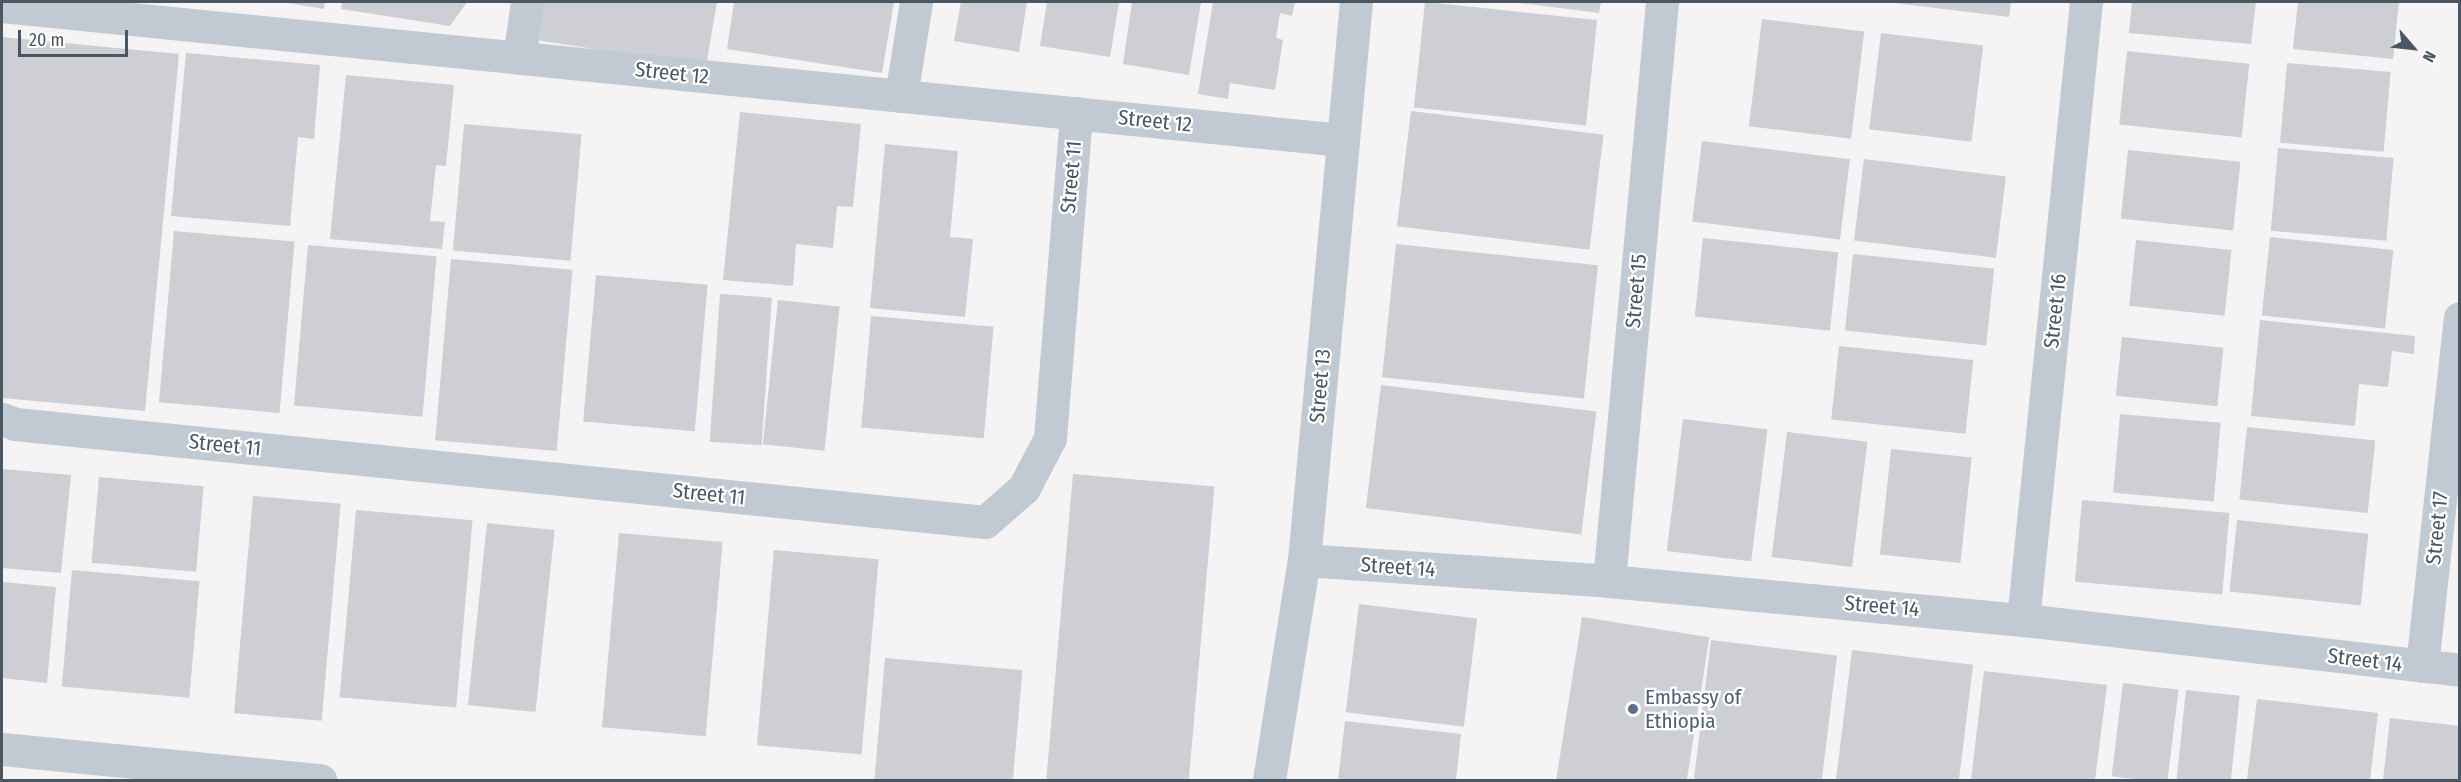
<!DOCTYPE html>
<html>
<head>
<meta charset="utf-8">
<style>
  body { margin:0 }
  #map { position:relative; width:2461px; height:782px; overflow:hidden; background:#f5f3f3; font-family:"Fira Sans Condensed",sans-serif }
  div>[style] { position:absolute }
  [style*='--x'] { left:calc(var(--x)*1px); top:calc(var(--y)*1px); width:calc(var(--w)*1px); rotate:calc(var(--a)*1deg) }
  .building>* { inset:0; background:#cdcfd5; transform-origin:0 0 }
  .minor>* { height:33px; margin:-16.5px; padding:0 16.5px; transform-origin:16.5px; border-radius:16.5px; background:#c1cad2 }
  .tertiary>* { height:33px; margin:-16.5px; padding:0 16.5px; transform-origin:16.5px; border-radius:16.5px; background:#c1cad2 }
  .dots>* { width:16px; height:16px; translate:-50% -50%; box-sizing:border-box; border:3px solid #fff; border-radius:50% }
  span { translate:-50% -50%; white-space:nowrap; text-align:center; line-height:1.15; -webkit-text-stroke:4.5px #fff; paint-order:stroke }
  .street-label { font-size:21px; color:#4a5661 }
  .service-label { font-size:21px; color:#4e5e75 }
  .left { translate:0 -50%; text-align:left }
  .frame { position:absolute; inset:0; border:3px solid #4a5661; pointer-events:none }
  .north { position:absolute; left:2383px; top:18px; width:60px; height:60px; -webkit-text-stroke:4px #fff; paint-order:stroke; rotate:118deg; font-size:16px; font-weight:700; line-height:24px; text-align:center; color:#4a5661 }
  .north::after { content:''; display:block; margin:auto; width:21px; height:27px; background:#4a5661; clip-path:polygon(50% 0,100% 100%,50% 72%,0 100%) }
  .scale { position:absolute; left:18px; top:30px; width:110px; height:27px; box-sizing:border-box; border:3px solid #4a5661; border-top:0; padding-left:8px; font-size:18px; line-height:21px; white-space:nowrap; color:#4a5661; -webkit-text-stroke:4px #fff; paint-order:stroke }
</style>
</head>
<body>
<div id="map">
  <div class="building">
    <i style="clip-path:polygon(282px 2px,325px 2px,324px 9px)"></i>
    <i style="clip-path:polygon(342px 2px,467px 2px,450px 26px,341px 9px)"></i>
    <i style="clip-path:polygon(535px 2px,717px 2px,706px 66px,529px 39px)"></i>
    <i style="clip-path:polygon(734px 2px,894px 2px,882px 73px,727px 49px)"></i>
    <i style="clip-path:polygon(961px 2px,1027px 2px,1019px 52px,954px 41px)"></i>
    <i style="clip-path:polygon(1047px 2px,1119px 2px,1110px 57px,1040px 46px)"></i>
    <i style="clip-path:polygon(1132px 2px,1201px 2px,1189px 75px,1123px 64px)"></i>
    <i style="clip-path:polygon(1213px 2px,1295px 2px,1292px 16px,1280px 13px,1276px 38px,1283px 40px,1275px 90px,1230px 83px,1228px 99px,1198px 94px)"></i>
    <i style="left:1425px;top:2px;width:173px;height:106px;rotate:6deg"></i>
    <i style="clip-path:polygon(1512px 2px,1601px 2px,1599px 13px)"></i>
    <i style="clip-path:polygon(1886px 2px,2011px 2px,2009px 17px)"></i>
    <i style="clip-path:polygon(2132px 2px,2256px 2px,2251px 44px,2129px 33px)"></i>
    <i style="clip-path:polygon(2298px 2px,2399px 2px,2393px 59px,2293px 49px)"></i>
    <i style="left:1762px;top:19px;width:103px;height:108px;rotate:7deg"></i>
    <i style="left:1881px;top:33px;width:103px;height:97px;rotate:7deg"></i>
    <i style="clip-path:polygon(2px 37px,179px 54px,145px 411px,2px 398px)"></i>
    <i style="left:2127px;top:51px;width:123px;height:74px;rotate:6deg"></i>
    <i style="clip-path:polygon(186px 53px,320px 65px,314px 139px,298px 137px,290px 226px,171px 216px)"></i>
    <i style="left:2287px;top:63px;width:104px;height:80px;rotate:5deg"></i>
    <i style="clip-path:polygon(346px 75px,454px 85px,446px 166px,436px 165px,430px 221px,445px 222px,442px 249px,330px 239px)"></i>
    <i style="left:1411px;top:111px;width:194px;height:116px;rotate:7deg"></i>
    <i style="clip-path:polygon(740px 112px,861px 124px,853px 207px,837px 206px,833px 248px,796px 244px,793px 286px,723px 280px)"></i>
    <i style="left:464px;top:124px;width:118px;height:127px;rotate:5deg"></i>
    <i style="left:1702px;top:141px;width:149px;height:81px;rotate:7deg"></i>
    <i style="clip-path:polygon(885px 144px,958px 151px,950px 237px,973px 239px,965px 317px,870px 308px)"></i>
    <i style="left:2278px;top:148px;width:116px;height:83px;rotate:5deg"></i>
    <i style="left:2128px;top:150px;width:113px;height:69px;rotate:6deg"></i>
    <i style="left:1864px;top:159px;width:143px;height:82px;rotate:7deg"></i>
    <i style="left:174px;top:231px;width:121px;height:172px;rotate:5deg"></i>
    <i style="left:2270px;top:237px;width:124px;height:79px;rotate:6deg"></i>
    <i style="left:1703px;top:238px;width:136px;height:79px;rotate:6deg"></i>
    <i style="left:2136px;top:240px;width:96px;height:66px;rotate:6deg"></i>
    <i style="left:1396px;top:244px;width:203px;height:134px;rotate:6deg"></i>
    <i style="left:308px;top:245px;width:129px;height:161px;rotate:5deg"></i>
    <i style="left:1853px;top:254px;width:142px;height:77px;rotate:6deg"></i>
    <i style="left:451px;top:259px;width:122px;height:182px;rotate:5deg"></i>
    <i style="left:596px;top:275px;width:112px;height:147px;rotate:5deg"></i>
    <i style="left:720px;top:294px;width:52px;height:148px;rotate:4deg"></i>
    <i style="left:778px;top:300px;width:62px;height:145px;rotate:6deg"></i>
    <i style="left:871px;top:316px;width:123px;height:112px;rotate:5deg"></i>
    <i style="clip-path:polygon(2260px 320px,2415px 336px,2414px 354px,2392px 351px,2388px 387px,2359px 384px,2355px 426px,2251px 416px)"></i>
    <i style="left:2122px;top:337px;width:102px;height:59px;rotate:6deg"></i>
    <i style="left:1839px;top:346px;width:135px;height:74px;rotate:6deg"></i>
    <i style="left:1381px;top:385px;width:217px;height:124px;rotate:7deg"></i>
    <i style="left:2120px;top:414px;width:101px;height:79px;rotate:5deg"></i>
    <i style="left:1683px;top:419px;width:85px;height:133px;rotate:7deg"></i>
    <i style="left:2247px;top:427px;width:129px;height:73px;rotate:6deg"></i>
    <i style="left:1787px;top:432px;width:81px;height:126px;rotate:7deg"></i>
    <i style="left:1891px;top:449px;width:81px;height:106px;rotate:6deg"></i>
    <i style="clip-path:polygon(2px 469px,71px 475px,61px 573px,2px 568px)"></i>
    <i style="left:1073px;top:474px;width:142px;height:307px;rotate:5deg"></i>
    <i style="left:99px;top:477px;width:105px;height:86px;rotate:5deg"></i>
    <i style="left:253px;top:496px;width:88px;height:218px;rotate:5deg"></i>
    <i style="left:2082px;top:500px;width:148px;height:82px;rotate:5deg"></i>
    <i style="left:356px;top:510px;width:117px;height:188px;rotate:5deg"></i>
    <i style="left:2237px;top:520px;width:132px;height:72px;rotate:6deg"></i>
    <i style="left:487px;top:523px;width:68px;height:183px;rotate:6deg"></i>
    <i style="left:619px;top:533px;width:104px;height:195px;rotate:5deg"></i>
    <i style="left:774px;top:550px;width:105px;height:196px;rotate:5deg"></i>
    <i style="left:72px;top:570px;width:128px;height:117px;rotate:5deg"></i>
    <i style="clip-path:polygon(2px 582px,56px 587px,47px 683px,2px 678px)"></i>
    <i style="left:1359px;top:604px;width:119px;height:109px;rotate:7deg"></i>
    <i style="left:1582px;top:617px;width:129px;height:165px;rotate:9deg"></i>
    <i style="left:1711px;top:640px;width:127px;height:141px;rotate:7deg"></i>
    <i style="left:1852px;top:650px;width:122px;height:131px;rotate:7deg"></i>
    <i style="left:885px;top:658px;width:138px;height:123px;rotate:5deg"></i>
    <i style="clip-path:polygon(1984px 671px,2107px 685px,2095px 780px,1971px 780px)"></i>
    <i style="left:2123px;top:683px;width:56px;height:94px;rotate:7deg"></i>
    <i style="left:2186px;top:690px;width:54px;height:91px;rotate:6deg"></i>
    <i style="clip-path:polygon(2257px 699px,2378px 713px,2370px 780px,2247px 780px)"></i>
    <i style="clip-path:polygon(2390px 718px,2460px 726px,2460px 780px,2383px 780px)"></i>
    <i style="clip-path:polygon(1345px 721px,1461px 734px,1456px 780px,1338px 780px)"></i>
  </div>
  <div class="minor">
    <i style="--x:2;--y:6;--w:1347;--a:5.71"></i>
    <i style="--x:519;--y:58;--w:57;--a:-81.9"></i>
    <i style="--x:901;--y:96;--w:95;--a:-80.9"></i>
    <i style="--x:2;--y:419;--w:14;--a:21"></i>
    <i style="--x:15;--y:424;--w:975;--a:5.77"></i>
    <i style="--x:985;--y:522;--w:52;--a:-41.1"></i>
    <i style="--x:1024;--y:488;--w:56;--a:-62.5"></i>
    <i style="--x:1050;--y:438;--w:326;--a:-85.4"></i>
    <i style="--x:1304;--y:560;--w:306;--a:3.9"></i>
    <i style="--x:1609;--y:581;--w:416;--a:5.4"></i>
    <i style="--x:2023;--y:620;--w:440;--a:6.5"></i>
    <i style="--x:1609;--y:581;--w:581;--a:-84.77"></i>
    <i style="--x:2023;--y:620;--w:621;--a:-84.18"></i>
    <i style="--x:2422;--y:666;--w:350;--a:-83.8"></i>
    <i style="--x:1269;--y:780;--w:223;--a:-81"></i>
    <i style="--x:1304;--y:560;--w:560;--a:-84.68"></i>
  </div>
  <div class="tertiary">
    <i style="--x:2;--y:749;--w:320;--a:5.6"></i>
  </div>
  <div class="dots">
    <i style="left:1633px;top:709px;background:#5c6f8a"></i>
  </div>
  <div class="street-label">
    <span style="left:672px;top:73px;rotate:6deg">Street 12</span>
    <span style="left:1155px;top:121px;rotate:6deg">Street 12</span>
    <span style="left:1071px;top:177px;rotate:-85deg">Street 11</span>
    <span style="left:1636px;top:291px;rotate:-85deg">Street 15</span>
    <span style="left:2055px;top:311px;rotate:-84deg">Street 16</span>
    <span style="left:1320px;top:386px;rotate:-85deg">Street 13</span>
    <span style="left:225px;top:445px;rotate:6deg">Street 11</span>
    <span style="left:709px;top:494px;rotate:6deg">Street 11</span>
    <span style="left:2437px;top:528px;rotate:-84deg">Street 17</span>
    <span style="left:1398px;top:567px;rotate:4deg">Street 14</span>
    <span style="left:1882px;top:606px;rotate:5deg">Street 14</span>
    <span style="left:2365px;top:660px;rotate:7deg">Street 14</span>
  </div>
  <div class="service-label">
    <span class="left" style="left:1645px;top:709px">Embassy of<br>Ethiopia</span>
  </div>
  <div class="frame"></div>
  <div class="north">N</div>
  <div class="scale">20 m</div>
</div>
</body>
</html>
